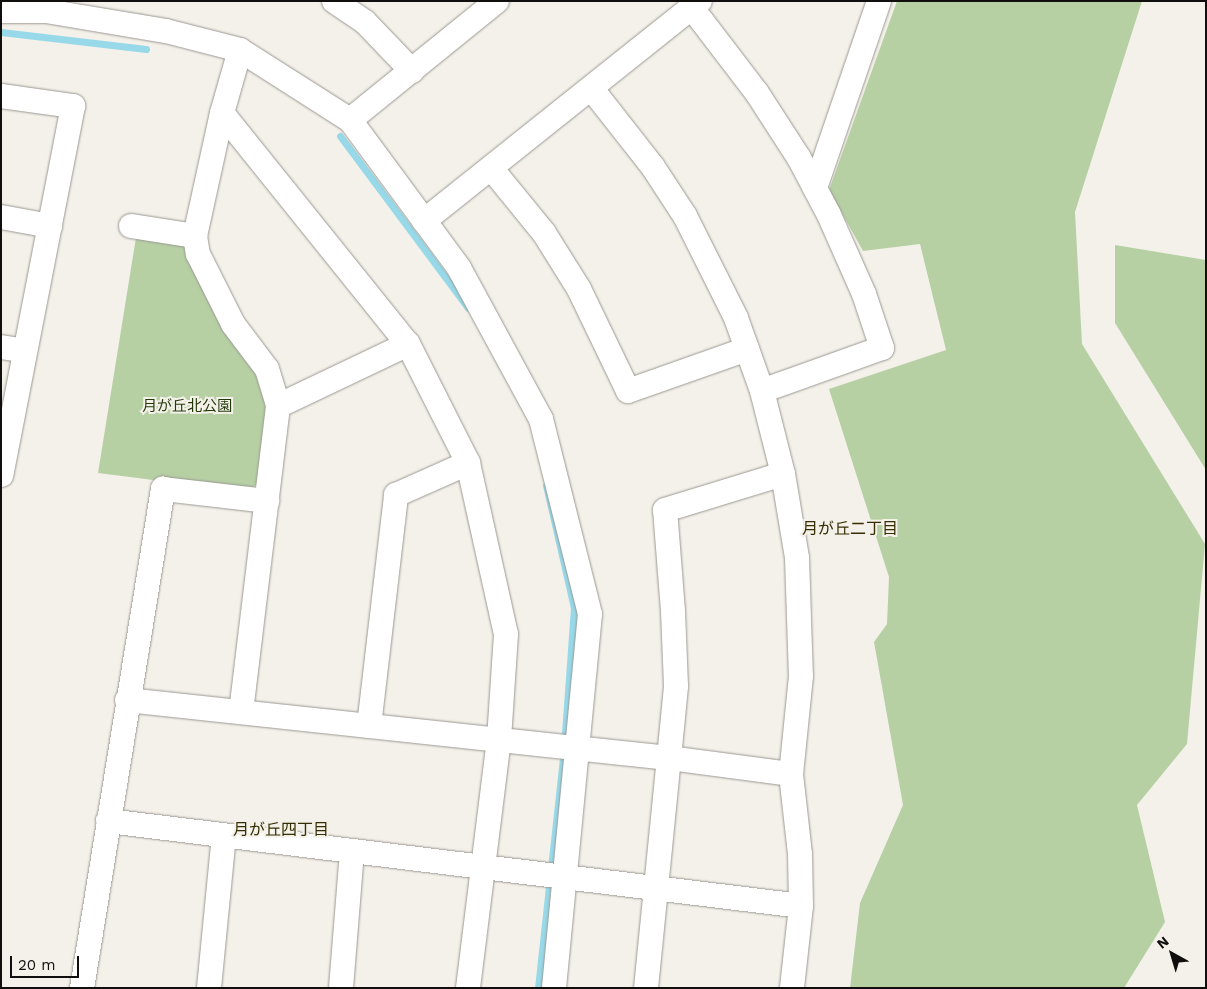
<!DOCTYPE html>
<html>
<head>
<meta charset="utf-8">
<style>
  body { margin:0 }
  #map { position:relative; width:1207px; height:989px; overflow:hidden; background:#f4f1ea; font-family:"Work Sans","Noto Sans JP",sans-serif }
  div>[style] { position:absolute }
  [style*='--x'] { left:calc(var(--x)*1px); top:calc(var(--y)*1px); width:calc(var(--w)*1px); rotate:calc(var(--a)*1deg) }
  .green>* { inset:0; background:#b6d0a4 }
  .stream>* { height:7px; margin:-3.5px; padding:0 3.5px; transform-origin:3.5px; border-radius:3.5px; background:#97d9e9 }
  .roads { filter:drop-shadow(0 0 1px #9b9892) drop-shadow(0 0 1px #9b9892) }
  .minor>* { height:24px; margin:-12px; padding:0 12px; transform-origin:12px; border-radius:12px; background:#fff }
  span { translate:-50% -50%; white-space:nowrap; text-align:center; line-height:1.15; -webkit-text-stroke:4px #f4f1ea; paint-order:stroke }
  .park-label { font-size:15px; color:#1f3806 }
  .neighbourhood-label { font-size:16px; color:#352e02 }
  .frame { position:absolute; inset:0; border:2px solid #100f0d; pointer-events:none }
  .north { position:absolute; left:1147px; top:929px; width:50px; height:50px; -webkit-text-stroke:4px #f4f1ea; paint-order:stroke; rotate:321deg; font-size:14px; font-weight:700; line-height:20px; text-align:center; color:#100f0d }
  .north::after { content:''; display:block; margin:auto; width:18px; height:22px; background:#100f0d; clip-path:polygon(50% 0,100% 100%,50% 72%,0 100%) }
  .scale { position:absolute; left:10px; top:956px; width:69px; height:22px; box-sizing:border-box; border:2px solid #100f0d; border-top:0; padding-left:6px; font-size:15px; line-height:18px; white-space:nowrap; color:#100f0d; -webkit-text-stroke:4px #f4f1ea; paint-order:stroke }
</style>
</head>
<body>
<div id="map">
  <div class="green">
    <i style="clip-path:polygon(897px 1px,1142px 1px,1075px 212px,1082px 344px,1205px 544px,1187px 744px,1137px 805px,1165px 922px,1124px 988px,850px 988px,860px 903px,903px 805px,874px 642px,887px 624px,889px 577px,829px 389px,946px 350px,920px 244px,863px 251px,829px 190px)"></i>
    <i style="clip-path:polygon(138px 225px,195px 236px,259px 374px,268px 408px,262px 479px,248px 492px,98px 473px)"></i>
    <i style="clip-path:polygon(1115px 245px,1206px 260px,1206px 470px,1115px 323px)"></i>
  </div>
  <div class="stream">
    <i style="--x:1;--y:32;--w:146;--a:6.7"></i>
    <i style="--x:340;--y:136;--w:214;--a:53.3"></i>
    <i style="--x:538;--y:988;--w:242;--a:-83.8"></i>
    <i style="--x:564;--y:747;--w:139;--a:-85.9"></i>
    <i style="--x:574;--y:608;--w:126;--a:-102.8"></i>
  </div>
  <div class="roads">
    <div class="minor">
      <i style="--x:334;--y:1;--w:37;--a:34"></i>
      <i style="--x:365;--y:22;--w:68;--a:46.2"></i>
      <i style="--x:692;--y:8;--w:107;--a:52.6"></i>
      <i style="--x:757;--y:93;--w:77;--a:57.1"></i>
      <i style="--x:799;--y:158;--w:64;--a:62.2"></i>
      <i style="--x:829;--y:215;--w:86;--a:66.1"></i>
      <i style="--x:864;--y:294;--w:57;--a:71.6"></i>
      <i style="--x:882;--y:348;--w:127;--a:160.3"></i>
      <i style="--x:1;--y:11;--w:45;--a:0"></i>
      <i style="--x:46;--y:11;--w:122;--a:9.5"></i>
      <i style="--x:166;--y:31;--w:76;--a:14.4"></i>
      <i style="--x:240;--y:50;--w:130;--a:32.5"></i>
      <i style="--x:350;--y:120;--w:184;--a:53.6"></i>
      <i style="--x:459;--y:268;--w:172;--a:61.5"></i>
      <i style="--x:541;--y:419;--w:201;--a:75.9"></i>
      <i style="--x:590;--y:614;--w:376;--a:95.5"></i>
      <i style="--x:240;--y:50;--w:66;--a:105.9"></i>
      <i style="--x:222;--y:113;--w:297;--a:51.2"></i>
      <i style="--x:408;--y:344;--w:133;--a:63.2"></i>
      <i style="--x:468;--y:463;--w:175;--a:77.5"></i>
      <i style="--x:506;--y:634;--w:105;--a:93.8"></i>
      <i style="--x:499;--y:739;--w:251;--a:97.1"></i>
      <i style="--x:591;--y:88;--w:100;--a:51.9"></i>
      <i style="--x:653;--y:167;--w:59;--a:56.9"></i>
      <i style="--x:685;--y:216;--w:114;--a:63.4"></i>
      <i style="--x:736;--y:318;--w:77;--a:70.4"></i>
      <i style="--x:762;--y:391;--w:86;--a:75.8"></i>
      <i style="--x:783;--y:474;--w:85;--a:80.5"></i>
      <i style="--x:797;--y:558;--w:118;--a:88.1"></i>
      <i style="--x:801;--y:676;--w:99;--a:95.8"></i>
      <i style="--x:791;--y:774;--w:81;--a:83.6"></i>
      <i style="--x:800;--y:854;--w:52;--a:88.9"></i>
      <i style="--x:801;--y:906;--w:82;--a:96.3"></i>
      <i style="--x:1;--y:96;--w:73;--a:7.9"></i>
      <i style="--x:73;--y:106;--w:376;--a:101"></i>
      <i style="--x:222;--y:113;--w:126;--a:102.4"></i>
      <i style="--x:195;--y:236;--w:18;--a:81"></i>
      <i style="--x:198;--y:254;--w:78;--a:63.4"></i>
      <i style="--x:233;--y:324;--w:56;--a:52.9"></i>
      <i style="--x:267;--y:369;--w:39;--a:73"></i>
      <i style="--x:278;--y:406;--w:144;--a:-25.5"></i>
      <i style="--x:350;--y:120;--w:189;--a:-39"></i>
      <i style="--x:491;--y:168;--w:84;--a:50.8"></i>
      <i style="--x:544;--y:233;--w:66;--a:58"></i>
      <i style="--x:579;--y:289;--w:113;--a:64.3"></i>
      <i style="--x:628;--y:391;--w:126;--a:-19.4"></i>
      <i style="--x:815;--y:188;--w:198;--a:-71.1"></i>
      <i style="--x:1;--y:217;--w:50;--a:10.4"></i>
      <i style="--x:424;--y:221;--w:353;--a:-38.6"></i>
      <i style="--x:131;--y:226;--w:65;--a:8.9"></i>
      <i style="--x:1;--y:347;--w:24;--a:9"></i>
      <i style="--x:127;--y:700;--w:545;--a:6.11"></i>
      <i style="--x:669;--y:758;--w:72;--a:-84.4"></i>
      <i style="--x:676;--y:686;--w:75;--a:-92.3"></i>
      <i style="--x:673;--y:611;--w:101;--a:-94.5"></i>
      <i style="--x:665;--y:510;--w:123;--a:-17"></i>
      <i style="--x:241;--y:712;--w:308;--a:-83.1"></i>
      <i style="--x:369;--y:726;--w:233;--a:-83.3"></i>
      <i style="--x:396;--y:495;--w:79;--a:-24"></i>
      <i style="--x:108;--y:821;--w:698;--a:6.99"></i>
      <i style="--x:82;--y:988;--w:506;--a:-80.78"></i>
      <i style="--x:163;--y:489;--w:105;--a:6.6"></i>
      <i style="--x:209;--y:988;--w:153;--a:-84.4"></i>
      <i style="--x:341;--y:988;--w:136;--a:-85.4"></i>
      <i style="--x:646;--y:988;--w:231;--a:-84.3"></i>
      <i style="--x:669;--y:758;--w:123;--a:7.5"></i>
    </div>
  </div>
  <div class="park-label">
    <span style="left:187px;top:407px">月が丘北公園</span>
  </div>
  <div class="neighbourhood-label">
    <span style="left:850px;top:529px">月が丘二丁目</span>
    <span style="left:281px;top:830px">月が丘四丁目</span>
  </div>
  <div class="frame"></div>
  <div class="north">N</div>
  <div class="scale">20 m</div>
</div>
</body>
</html>
